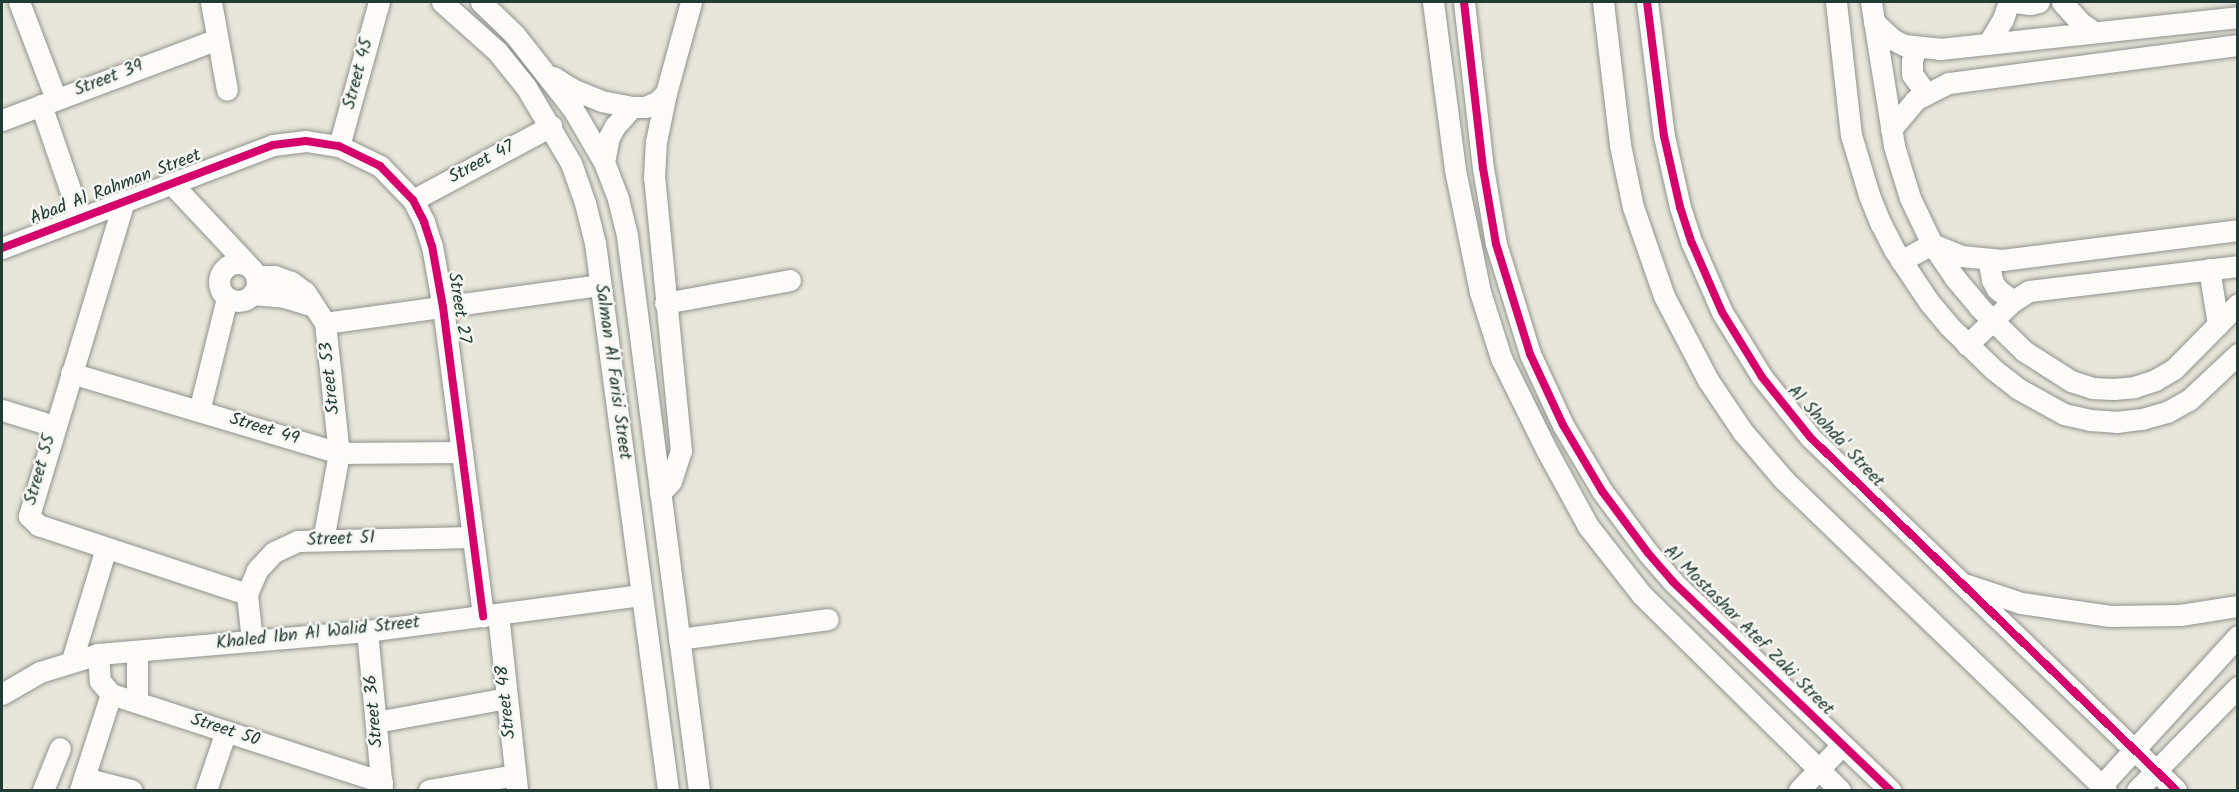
<!DOCTYPE html>
<html>
<head>
<meta charset="utf-8">
<style>
  body { margin:0 }
  #map { position:relative; width:2239px; height:792px; overflow:hidden; background:#e8e6db; font-family:Kalam,sans-serif }
  div>[style] { position:absolute }
  [style*='--x'] { left:calc(var(--x)*1px); top:calc(var(--y)*1px); width:calc(var(--w)*1px); rotate:calc(var(--a)*1deg) }
  .roads { filter:drop-shadow(0 0 2px #8f938c) drop-shadow(0 0 2px #8f938c) }
  .minor>* { height:21px; margin:-10.5px; padding:0 10.5px; transform-origin:10.5px; border-radius:10.5px; background:#fcfbfa }
  .minor>.ring { margin:-10.5px; padding:0; box-sizing:content-box; background:none; border:21px solid #fcfbfa; border-radius:50% }
  .cycleway>* { height:8px; margin:-4px; padding:0 4px; transform-origin:4px; border-radius:4px; background:#d6006c }
  span { translate:-50% -50%; white-space:nowrap; text-align:center; line-height:1.15; -webkit-text-stroke:5px #f6f6f2; paint-order:stroke }
  .street-label { font-size:18px; color:#1f3d34 }
  .frame { position:absolute; inset:0; border:3px solid #1f3d34; pointer-events:none }
</style>
</head>
<body>
<div id="map">
  <div class="roads">
    <div class="minor">
      <i style="--x:19;--y:2;--w:104;--a:69.1"></i>
      <i style="--x:211;--y:2;--w:89;--a:79.7"></i>
      <i style="--x:442;--y:2;--w:74;--a:41.7"></i>
      <i style="--x:497;--y:51;--w:46;--a:51.1"></i>
      <i style="--x:526;--y:87;--w:88;--a:59.4"></i>
      <i style="--x:571;--y:163;--w:42;--a:70.7"></i>
      <i style="--x:585;--y:203;--w:41;--a:76"></i>
      <i style="--x:595;--y:243;--w:552;--a:82.4"></i>
      <i style="--x:481;--y:2;--w:47;--a:44.1"></i>
      <i style="--x:515;--y:35;--w:94;--a:51.9"></i>
      <i style="--x:573;--y:109;--w:61;--a:59.7"></i>
      <i style="--x:604;--y:162;--w:40;--a:69"></i>
      <i style="--x:618;--y:199;--w:38;--a:76"></i>
      <i style="--x:627;--y:236;--w:559;--a:82.6"></i>
      <i style="--x:1433;--y:2;--w:169;--a:82.5"></i>
      <i style="--x:1455;--y:170;--w:125;--a:78.4"></i>
      <i style="--x:1480;--y:292;--w:69;--a:72.3"></i>
      <i style="--x:1501;--y:358;--w:102;--a:63.7"></i>
      <i style="--x:1546;--y:449;--w:88;--a:61.4"></i>
      <i style="--x:1588;--y:526;--w:88;--a:52"></i>
      <i style="--x:1642;--y:595;--w:278;--a:44.6"></i>
      <i style="--x:1464;--y:2;--w:167;--a:83.5"></i>
      <i style="--x:1483;--y:168;--w:77;--a:80.3"></i>
      <i style="--x:1496;--y:244;--w:115;--a:72.8"></i>
      <i style="--x:1530;--y:354;--w:78;--a:65.1"></i>
      <i style="--x:1563;--y:425;--w:77;--a:59.4"></i>
      <i style="--x:1602;--y:491;--w:77;--a:53.4"></i>
      <i style="--x:1648;--y:553;--w:38;--a:49"></i>
      <i style="--x:1673;--y:582;--w:301;--a:43.8"></i>
      <i style="--x:1603;--y:2;--w:144;--a:83.2"></i>
      <i style="--x:1620;--y:145;--w:63;--a:78.2"></i>
      <i style="--x:1633;--y:207;--w:94;--a:70.8"></i>
      <i style="--x:1664;--y:296;--w:95;--a:62.4"></i>
      <i style="--x:1708;--y:380;--w:63;--a:56.1"></i>
      <i style="--x:1743;--y:432;--w:63;--a:49.5"></i>
      <i style="--x:1784;--y:480;--w:447;--a:43.9"></i>
      <i style="--x:1647;--y:2;--w:135;--a:82.8"></i>
      <i style="--x:1664;--y:136;--w:73;--a:77.3"></i>
      <i style="--x:1680;--y:207;--w:38;--a:72"></i>
      <i style="--x:1692;--y:243;--w:75;--a:66.5"></i>
      <i style="--x:1722;--y:312;--w:76;--a:58.4"></i>
      <i style="--x:1762;--y:377;--w:77;--a:51.3"></i>
      <i style="--x:1810;--y:437;--w:508;--a:43.96"></i>
      <i style="--x:1836;--y:2;--w:134;--a:83.6"></i>
      <i style="--x:1851;--y:135;--w:63;--a:73.3"></i>
      <i style="--x:1869;--y:195;--w:31;--a:68"></i>
      <i style="--x:1881;--y:224;--w:30;--a:63"></i>
      <i style="--x:1895;--y:251;--w:61;--a:56.3"></i>
      <i style="--x:1929;--y:302;--w:31;--a:50"></i>
      <i style="--x:1949;--y:326;--w:62;--a:44.3"></i>
      <i style="--x:1993;--y:369;--w:31;--a:38"></i>
      <i style="--x:2017;--y:388;--w:54;--a:29"></i>
      <i style="--x:2064;--y:414;--w:27;--a:13"></i>
      <i style="--x:2090;--y:420;--w:26;--a:4"></i>
      <i style="--x:2116;--y:422;--w:26;--a:-7"></i>
      <i style="--x:2142;--y:419;--w:26;--a:-16"></i>
      <i style="--x:2167;--y:412;--w:26;--a:-29"></i>
      <i style="--x:2190;--y:399;--w:66;--a:-43.2"></i>
      <i style="--x:1871;--y:2;--w:146;--a:80.9"></i>
      <i style="--x:1894;--y:146;--w:54;--a:72.9"></i>
      <i style="--x:1910;--y:198;--w:51;--a:64.4"></i>
      <i style="--x:1932;--y:244;--w:41;--a:55.9"></i>
      <i style="--x:1955;--y:278;--w:38;--a:50"></i>
      <i style="--x:1979;--y:307;--w:63;--a:44.4"></i>
      <i style="--x:2024;--y:351;--w:56;--a:32.6"></i>
      <i style="--x:2071;--y:381;--w:22;--a:18"></i>
      <i style="--x:2092;--y:388;--w:21;--a:3"></i>
      <i style="--x:2113;--y:389;--w:21;--a:-5"></i>
      <i style="--x:2134;--y:387;--w:22;--a:-18"></i>
      <i style="--x:2155;--y:380;--w:22;--a:-30"></i>
      <i style="--x:2174;--y:369;--w:91;--a:-45.4"></i>
      <i style="--x:2015;--y:2;--w:15;--a:8"></i>
      <i style="--x:2030;--y:4;--w:9;--a:-13"></i>
      <i style="--x:2062;--y:2;--w:28;--a:48"></i>
      <i style="--x:2081;--y:23;--w:16;--a:35"></i>
      <i style="--x:1874;--y:22;--w:25;--a:43"></i>
      <i style="--x:1892;--y:39;--w:13;--a:27"></i>
      <i style="--x:1904;--y:45;--w:36;--a:6"></i>
      <i style="--x:1940;--y:49;--w:300;--a:-6.1"></i>
      <i style="--x:1988;--y:44;--w:29;--a:-59"></i>
      <i style="--x:2003;--y:19;--w:18;--a:-71"></i>
      <i style="--x:1916;--y:48;--w:13;--a:108"></i>
      <i style="--x:1912;--y:60;--w:14;--a:90"></i>
      <i style="--x:1912;--y:74;--w:24;--a:54"></i>
      <i style="--x:553;--y:77;--w:22;--a:32"></i>
      <i style="--x:572;--y:89;--w:31;--a:22"></i>
      <i style="--x:601;--y:101;--w:32;--a:11"></i>
      <i style="--x:632;--y:107;--w:13;--a:0"></i>
      <i style="--x:645;--y:107;--w:13;--a:-23"></i>
      <i style="--x:657;--y:102;--w:13;--a:-45"></i>
      <i style="--x:666;--y:93;--w:94;--a:-74.6"></i>
      <i style="--x:41;--y:105;--w:120;--a:71"></i>
      <i style="--x:2;--y:120;--w:230;--a:-20.6"></i>
      <i style="--x:1891;--y:129;--w:38;--a:-50"></i>
      <i style="--x:1915;--y:100;--w:38;--a:-27"></i>
      <i style="--x:1949;--y:83;--w:291;--a:-7.5"></i>
      <i style="--x:339;--y:146;--w:149;--a:-74.5"></i>
      <i style="--x:604;--y:162;--w:25;--a:-79"></i>
      <i style="--x:609;--y:137;--w:13;--a:-61"></i>
      <i style="--x:615;--y:126;--w:25;--a:-48"></i>
      <i style="--x:171;--y:183;--w:112;--a:46.8"></i>
      <i style="--x:413;--y:200;--w:157;--a:-28.2"></i>
      <i style="--x:124;--y:201;--w:329;--a:106.8"></i>
      <i style="--x:29;--y:516;--w:13;--a:45"></i>
      <i style="--x:38;--y:525;--w:220;--a:18.3"></i>
      <i style="--x:2;--y:248;--w:290;--a:-20.8"></i>
      <i style="--x:273;--y:145;--w:33;--a:-7"></i>
      <i style="--x:306;--y:141;--w:33;--a:9"></i>
      <i style="--x:339;--y:146;--w:46;--a:26"></i>
      <i style="--x:380;--y:166;--w:47;--a:45.9"></i>
      <i style="--x:413;--y:200;--w:25;--a:63"></i>
      <i style="--x:424;--y:222;--w:25;--a:72"></i>
      <i style="--x:432;--y:246;--w:62;--a:79.8"></i>
      <i style="--x:443;--y:307;--w:312;--a:82.6"></i>
      <i style="--x:1988;--y:259;--w:21;--a:79"></i>
      <i style="--x:1992;--y:280;--w:10;--a:61"></i>
      <i style="--x:1997;--y:289;--w:20;--a:37"></i>
      <i style="--x:1901;--y:261;--w:35;--a:-29"></i>
      <i style="--x:1932;--y:244;--w:31;--a:22"></i>
      <i style="--x:1961;--y:256;--w:41;--a:5.6"></i>
      <i style="--x:2002;--y:260;--w:238;--a:-7.2"></i>
      <i class="ring" style="left:219px;top:263px;width:17px;height:17px"></i>
      <i style="--x:2209;--y:269;--w:56;--a:80.7"></i>
      <i style="--x:256;--y:276;--w:18;--a:0"></i>
      <i style="--x:274;--y:276;--w:18;--a:19"></i>
      <i style="--x:291;--y:282;--w:17;--a:36"></i>
      <i style="--x:305;--y:292;--w:37;--a:57"></i>
      <i style="--x:325;--y:323;--w:131;--a:83.9"></i>
      <i style="--x:339;--y:453;--w:88;--a:100.4"></i>
      <i style="--x:252;--y:294;--w:32;--a:5"></i>
      <i style="--x:284;--y:297;--w:31;--a:17"></i>
      <i style="--x:665;--y:303;--w:127;--a:-10.4"></i>
      <i style="--x:325;--y:323;--w:278;--a:-7.9"></i>
      <i style="--x:1967;--y:345;--w:64;--a:-43.7"></i>
      <i style="--x:2013;--y:301;--w:19;--a:-32"></i>
      <i style="--x:2029;--y:291;--w:210;--a:-6.8"></i>
      <i style="--x:71;--y:373;--w:280;--a:16.6"></i>
      <i style="--x:339;--y:453;--w:123;--a:-0.5"></i>
      <i style="--x:2;--y:410;--w:54;--a:17.1"></i>
      <i style="--x:199;--y:411;--w:116;--a:-76.1"></i>
      <i style="--x:660;--y:493;--w:16;--a:-47"></i>
      <i style="--x:671;--y:481;--w:32;--a:-72"></i>
      <i style="--x:681;--y:451;--w:274;--a:-95.6"></i>
      <i style="--x:654;--y:178;--w:36;--a:-87"></i>
      <i style="--x:656;--y:142;--w:50;--a:-78.5"></i>
      <i style="--x:1967;--y:585;--w:57;--a:18.4"></i>
      <i style="--x:2021;--y:603;--w:90;--a:8.3"></i>
      <i style="--x:2110;--y:616;--w:70;--a:-0.8"></i>
      <i style="--x:2180;--y:615;--w:59;--a:-8.8"></i>
      <i style="--x:498;--y:614;--w:177;--a:83.8"></i>
      <i style="--x:367;--y:631;--w:160;--a:84.6"></i>
      <i style="--x:679;--y:639;--w:150;--a:-7.6"></i>
      <i style="--x:252;--y:641;--w:47;--a:-96.1"></i>
      <i style="--x:247;--y:594;--w:26;--a:-67"></i>
      <i style="--x:257;--y:570;--w:25;--a:-47"></i>
      <i style="--x:274;--y:552;--w:26;--a:-25"></i>
      <i style="--x:298;--y:541;--w:175;--a:-1.3"></i>
      <i style="--x:98;--y:654;--w:27;--a:86"></i>
      <i style="--x:100;--y:681;--w:17;--a:50"></i>
      <i style="--x:111;--y:694;--w:285;--a:18"></i>
      <i style="--x:72;--y:660;--w:117;--a:-73.1"></i>
      <i style="--x:2;--y:694;--w:44;--a:-30.1"></i>
      <i style="--x:40;--y:672;--w:61;--a:-17.2"></i>
      <i style="--x:98;--y:654;--w:270;--a:-4.9"></i>
      <i style="--x:367;--y:631;--w:277;--a:-7.5"></i>
      <i style="--x:137;--y:702;--w:51;--a:-90"></i>
      <i style="--x:376;--y:722;--w:133;--a:-10.4"></i>
      <i style="--x:84;--y:778;--w:49;--a:14.3"></i>
      <i style="--x:2101;--y:786;--w:203;--a:-47.6"></i>
      <i style="--x:43;--y:790;--w:45;--a:-68"></i>
      <i style="--x:80;--y:790;--w:101;--a:-72.1"></i>
      <i style="--x:206;--y:790;--w:62;--a:-71.3"></i>
      <i style="--x:429;--y:790;--w:87;--a:-9.9"></i>
      <i style="--x:1799;--y:790;--w:62;--a:-46.3"></i>
      <i style="--x:2137;--y:790;--w:144;--a:-45.6"></i>
    </div>
  </div>
  <div class="cycleway">
    <i style="--x:1464;--y:2;--w:167;--a:83.5"></i>
    <i style="--x:1483;--y:168;--w:77;--a:80.3"></i>
    <i style="--x:1496;--y:244;--w:115;--a:72.8"></i>
    <i style="--x:1530;--y:354;--w:78;--a:65.1"></i>
    <i style="--x:1563;--y:425;--w:77;--a:59.4"></i>
    <i style="--x:1602;--y:491;--w:77;--a:53.4"></i>
    <i style="--x:1648;--y:553;--w:38;--a:49"></i>
    <i style="--x:1673;--y:582;--w:301;--a:43.8"></i>
    <i style="--x:1647;--y:2;--w:135;--a:82.8"></i>
    <i style="--x:1664;--y:136;--w:73;--a:77.3"></i>
    <i style="--x:1680;--y:207;--w:38;--a:72"></i>
    <i style="--x:1692;--y:243;--w:75;--a:66.5"></i>
    <i style="--x:1722;--y:312;--w:76;--a:58.4"></i>
    <i style="--x:1762;--y:377;--w:77;--a:51.3"></i>
    <i style="--x:1810;--y:437;--w:508;--a:43.96"></i>
    <i style="--x:2;--y:248;--w:290;--a:-20.8"></i>
    <i style="--x:273;--y:145;--w:33;--a:-7"></i>
    <i style="--x:306;--y:141;--w:33;--a:9"></i>
    <i style="--x:339;--y:146;--w:46;--a:26"></i>
    <i style="--x:380;--y:166;--w:47;--a:45.9"></i>
    <i style="--x:413;--y:200;--w:25;--a:63"></i>
    <i style="--x:424;--y:222;--w:25;--a:72"></i>
    <i style="--x:432;--y:246;--w:62;--a:79.8"></i>
    <i style="--x:443;--y:307;--w:312;--a:82.6"></i>
  </div>
  <div class="street-label">
    <span style="left:359px;top:74px;rotate:-75deg">Street 45</span>
    <span style="left:109px;top:79px;rotate:-21deg">Street 39</span>
    <span style="left:482px;top:163px;rotate:-28deg">Street 47</span>
    <span style="left:116px;top:188px;rotate:-21deg">Abad Al Rahman Street</span>
    <span style="left:458px;top:308px;rotate:81deg">Street 27</span>
    <span style="left:612px;top:372px;rotate:82deg">Salman Al Farisi Street</span>
    <span style="left:331px;top:378px;rotate:-96deg">Street 53</span>
    <span style="left:264px;top:430px;rotate:17deg">Street 49</span>
    <span style="left:1835px;top:437px;rotate:47deg">Al Shohda' Street</span>
    <span style="left:41px;top:470px;rotate:-74deg">Street 55</span>
    <span style="left:341px;top:540px;rotate:-2deg">Street 51</span>
    <span style="left:1748px;top:631px;rotate:45deg">Al Mostashar Atef Zaki Street</span>
    <span style="left:318px;top:634px;rotate:-6deg">Khaled Ibn Al Walid Street</span>
    <span style="left:507px;top:702px;rotate:-96deg">Street 48</span>
    <span style="left:375px;top:711px;rotate:-95deg">Street 36</span>
    <span style="left:225px;top:731px;rotate:18deg">Street 50</span>
  </div>
  <div class="frame"></div>
</div>
</body>
</html>
